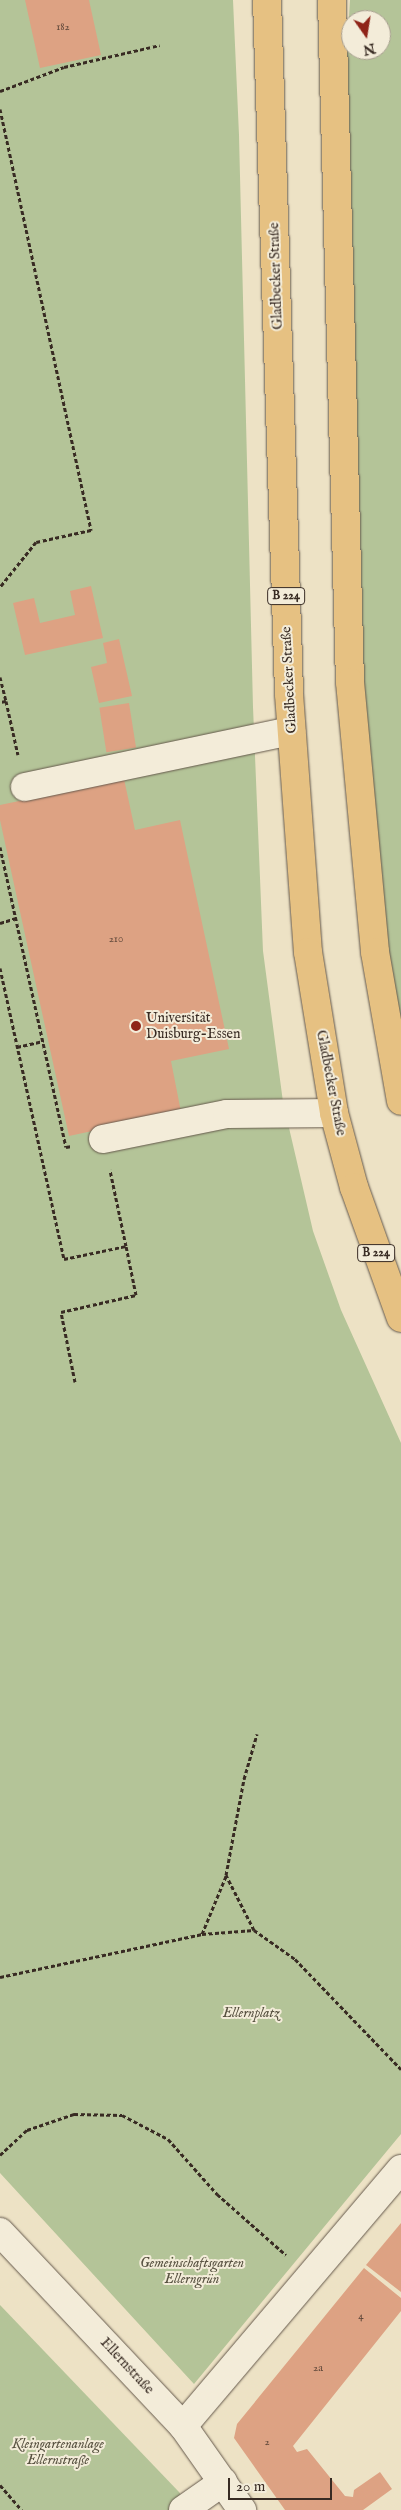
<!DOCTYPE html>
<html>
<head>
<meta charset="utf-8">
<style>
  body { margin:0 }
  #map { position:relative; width:401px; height:2510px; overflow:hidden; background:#ede2c5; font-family:"IM FELL English",serif }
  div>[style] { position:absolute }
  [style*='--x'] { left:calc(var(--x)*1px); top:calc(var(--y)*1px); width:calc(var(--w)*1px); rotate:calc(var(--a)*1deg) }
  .green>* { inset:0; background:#b4c498 }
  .building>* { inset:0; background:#dda283; transform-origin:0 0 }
  .path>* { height:3px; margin-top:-1.5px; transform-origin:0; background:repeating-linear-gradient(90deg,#382b23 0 4px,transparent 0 6.5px) }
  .roads { filter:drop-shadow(0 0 1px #65594c) drop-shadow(0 0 1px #65594c) }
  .minor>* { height:28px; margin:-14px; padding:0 14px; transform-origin:14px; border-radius:14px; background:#f3ecd9 }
  .major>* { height:28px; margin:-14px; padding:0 14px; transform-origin:14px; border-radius:14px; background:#e6c182 }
  .dots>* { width:14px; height:14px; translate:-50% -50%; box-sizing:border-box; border:2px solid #f3ecd9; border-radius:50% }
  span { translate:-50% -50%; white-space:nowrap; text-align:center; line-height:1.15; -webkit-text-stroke:4px #f3ecd9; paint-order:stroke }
  .number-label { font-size:11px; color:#61493b }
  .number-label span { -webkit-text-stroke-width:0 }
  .shield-label span { padding:1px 4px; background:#f3ecd9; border:1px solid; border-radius:4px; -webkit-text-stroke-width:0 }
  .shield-label { font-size:12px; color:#382b23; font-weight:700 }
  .street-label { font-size:14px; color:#382b23 }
  .poi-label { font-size:14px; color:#382b23 }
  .left { translate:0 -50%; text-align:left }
  .park-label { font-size:14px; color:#575140; font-style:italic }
  .north { position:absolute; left:341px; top:10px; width:50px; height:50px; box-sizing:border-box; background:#f3ecd9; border:1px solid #a89f90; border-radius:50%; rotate:167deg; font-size:14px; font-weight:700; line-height:20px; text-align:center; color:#382b23 }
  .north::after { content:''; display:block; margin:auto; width:18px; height:22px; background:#8f2418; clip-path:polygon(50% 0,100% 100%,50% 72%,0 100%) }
  .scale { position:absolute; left:228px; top:2478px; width:104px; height:22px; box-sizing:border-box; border:2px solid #382b23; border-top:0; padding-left:6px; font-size:15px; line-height:18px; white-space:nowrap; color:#382b23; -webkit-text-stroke:4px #f3ecd9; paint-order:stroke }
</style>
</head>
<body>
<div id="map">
  <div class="green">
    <i style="clip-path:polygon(0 0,233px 0,239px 135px,253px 707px,263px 951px,283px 1102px,313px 1231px,341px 1310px,401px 1443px,401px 2134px,194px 2384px,0 2173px)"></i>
    <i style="clip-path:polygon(evenodd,350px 0,401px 0,401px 1044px,386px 952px,357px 683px,342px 137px,350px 0,351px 20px,381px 20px,381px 50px,351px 50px,351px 20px)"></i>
    <i style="clip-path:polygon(0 2305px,179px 2492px,192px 2510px,0 2510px)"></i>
  </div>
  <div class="building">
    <i style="clip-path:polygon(25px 0,89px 0,101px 55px,40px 68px)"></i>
    <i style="clip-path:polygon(91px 586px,103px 638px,25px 655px,13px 603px,34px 598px,40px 623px,75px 615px,70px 591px)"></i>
    <i style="clip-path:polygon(119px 639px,132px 696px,99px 703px,91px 667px,107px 663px,103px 643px)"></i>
    <i style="left:129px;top:703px;width:45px;height:30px;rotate:81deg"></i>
    <i style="clip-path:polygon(124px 779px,135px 830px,180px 820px,229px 1049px,171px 1061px,181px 1112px,69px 1136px,0 820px,0 805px)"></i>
    <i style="clip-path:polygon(401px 2223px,401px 2292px,366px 2265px)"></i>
    <i style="clip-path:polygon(364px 2268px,401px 2298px,401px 2311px,293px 2446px,297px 2452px,307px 2449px,345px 2496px,353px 2497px,354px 2490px,380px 2472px,392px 2489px,363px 2510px,285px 2510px,234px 2438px,237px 2424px)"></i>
  </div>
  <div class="path">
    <i style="--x:0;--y:91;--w:68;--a:-20.6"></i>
    <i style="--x:64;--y:67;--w:98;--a:-12.9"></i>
    <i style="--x:0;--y:109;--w:431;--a:77.8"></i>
    <i style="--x:91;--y:530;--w:56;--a:167.7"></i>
    <i style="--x:36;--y:542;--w:58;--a:128.7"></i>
    <i style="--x:0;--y:677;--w:25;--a:76"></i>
    <i style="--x:6;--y:701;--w:6;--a:171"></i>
    <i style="--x:6;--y:701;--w:55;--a:77.5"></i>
    <i style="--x:0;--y:847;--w:307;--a:77.6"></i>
    <i style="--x:66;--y:1147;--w:6;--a:-9"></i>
    <i style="--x:0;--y:923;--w:17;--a:-17"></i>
    <i style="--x:0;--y:968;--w:298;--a:77.6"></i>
    <i style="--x:64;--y:1259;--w:63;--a:-11.8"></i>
    <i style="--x:126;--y:1246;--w:78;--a:-101.9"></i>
    <i style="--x:17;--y:1047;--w:27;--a:-13"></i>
    <i style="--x:75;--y:1382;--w:71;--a:-101.3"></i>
    <i style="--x:61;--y:1312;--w:77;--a:-12.8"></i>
    <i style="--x:136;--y:1295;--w:50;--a:-101.5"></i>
    <i style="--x:254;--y:1930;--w:62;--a:-117"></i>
    <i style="--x:226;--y:1875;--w:98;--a:-79.4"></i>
    <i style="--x:244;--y:1779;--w:47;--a:-73.9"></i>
    <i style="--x:202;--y:1934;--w:63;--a:-67.5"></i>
    <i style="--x:0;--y:1977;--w:207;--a:-12"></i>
    <i style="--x:202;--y:1934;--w:52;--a:-4.4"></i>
    <i style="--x:254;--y:1930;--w:50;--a:35.3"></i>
    <i style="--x:295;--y:1959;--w:153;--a:46.1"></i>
    <i style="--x:0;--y:2155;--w:37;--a:-43"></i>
    <i style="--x:27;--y:2130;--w:50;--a:-18.8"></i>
    <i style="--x:74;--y:2114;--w:48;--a:1.2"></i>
    <i style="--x:122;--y:2115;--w:52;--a:27.6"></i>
    <i style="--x:168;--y:2139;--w:74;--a:48.3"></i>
    <i style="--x:217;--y:2194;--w:92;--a:41.5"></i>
    <i style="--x:0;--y:2485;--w:33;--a:49"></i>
  </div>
  <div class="roads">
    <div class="minor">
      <i style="--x:25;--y:787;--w:272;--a:-11.9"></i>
      <i style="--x:103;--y:1139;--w:126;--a:-11.4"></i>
      <i style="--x:227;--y:1114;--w:107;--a:-0.5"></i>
      <i style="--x:0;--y:2232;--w:267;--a:46.7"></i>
      <i style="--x:183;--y:2426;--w:103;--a:54.9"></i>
      <i style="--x:183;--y:2426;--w:337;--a:-49.7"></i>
      <i style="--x:183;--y:2510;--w:49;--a:-35"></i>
    </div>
    <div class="major">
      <i style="--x:267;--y:0;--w:694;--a:88.18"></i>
      <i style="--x:289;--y:694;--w:259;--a:85.8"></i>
      <i style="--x:308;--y:952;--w:163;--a:80.8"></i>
      <i style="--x:334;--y:1113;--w:77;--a:74.9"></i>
      <i style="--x:354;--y:1187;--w:139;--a:70.3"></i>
      <i style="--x:332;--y:0;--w:682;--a:88.49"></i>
      <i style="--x:350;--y:682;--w:271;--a:84.7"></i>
      <i style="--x:375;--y:952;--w:151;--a:80.1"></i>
    </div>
  </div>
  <div class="dots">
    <i style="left:136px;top:1026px;background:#8f2418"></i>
  </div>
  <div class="number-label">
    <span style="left:63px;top:27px">182</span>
    <span style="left:116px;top:939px">210</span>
    <span style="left:361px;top:2316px">4</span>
    <span style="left:318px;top:2368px">2a</span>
    <span style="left:267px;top:2442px">2</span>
  </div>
  <div class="shield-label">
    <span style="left:286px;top:596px">B 224</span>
    <span style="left:376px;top:1253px">B 224</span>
  </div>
  <div class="street-label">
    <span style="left:276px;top:276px;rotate:-92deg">Gladbecker Straße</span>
    <span style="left:289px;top:680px;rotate:-93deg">Gladbecker Straße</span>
    <span style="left:331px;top:1083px;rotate:79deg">Gladbecker Straße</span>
    <span style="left:127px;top:2366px;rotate:47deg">Ellernstraße</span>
  </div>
  <div class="poi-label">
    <span class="left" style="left:146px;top:1026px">Universität<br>Duisburg-Essen</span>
  </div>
  <div class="park-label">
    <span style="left:251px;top:2013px">Ellernplatz</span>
    <span style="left:192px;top:2271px">Gemeinschaftsgarten<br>Ellerngrün</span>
    <span style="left:58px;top:2452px">Kleingartenanlage<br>Ellernstraße</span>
  </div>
  <div class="north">N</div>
  <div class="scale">20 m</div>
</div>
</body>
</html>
